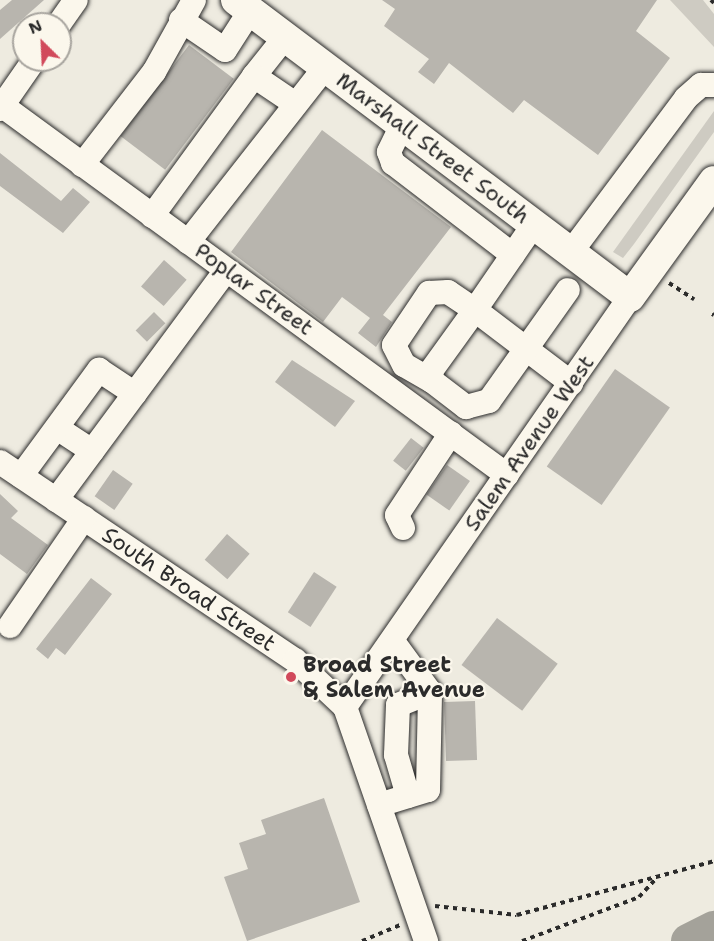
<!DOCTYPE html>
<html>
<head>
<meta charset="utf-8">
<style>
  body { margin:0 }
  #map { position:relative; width:714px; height:941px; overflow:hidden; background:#eeebe0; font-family:"Shantell Sans",sans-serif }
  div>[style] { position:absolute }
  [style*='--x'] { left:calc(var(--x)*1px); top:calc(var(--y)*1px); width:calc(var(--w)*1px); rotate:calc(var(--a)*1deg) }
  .green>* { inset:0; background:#cecbc2 }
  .river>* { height:34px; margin:-17px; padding:0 17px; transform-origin:17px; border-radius:17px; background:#a4a29a }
  .building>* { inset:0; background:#b8b5ae; transform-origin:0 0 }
  .path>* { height:4px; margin-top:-2px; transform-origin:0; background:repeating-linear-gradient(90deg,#2b2b2b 0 4.5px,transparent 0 9px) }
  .roads { filter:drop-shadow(0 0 2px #2b2b2b) drop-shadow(0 0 2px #2b2b2b) }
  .minor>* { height:24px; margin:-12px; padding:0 12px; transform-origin:12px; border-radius:12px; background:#fbf7ec }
  .major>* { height:30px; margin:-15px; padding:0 15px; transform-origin:15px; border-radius:15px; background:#fbf7ec }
  .dots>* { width:16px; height:16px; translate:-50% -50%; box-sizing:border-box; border:3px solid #fbf7ec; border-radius:50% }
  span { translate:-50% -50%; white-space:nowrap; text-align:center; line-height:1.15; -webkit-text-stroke:4.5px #fbf7ec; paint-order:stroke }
  .street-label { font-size:22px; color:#2b2b2b }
  .poi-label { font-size:22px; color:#2b2b2b; font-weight:700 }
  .left { translate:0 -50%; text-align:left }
  .north { position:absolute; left:12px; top:12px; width:60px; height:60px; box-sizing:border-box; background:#fbf7ec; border:2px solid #a8a59f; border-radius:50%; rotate:336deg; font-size:16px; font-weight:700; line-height:24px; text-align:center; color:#2b2b2b }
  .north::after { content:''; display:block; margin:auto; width:21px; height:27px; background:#d1495b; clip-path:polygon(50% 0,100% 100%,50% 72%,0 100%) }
</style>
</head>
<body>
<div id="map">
  <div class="green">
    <i style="clip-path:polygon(670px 0,703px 0,714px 14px,714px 47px)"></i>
    <i style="clip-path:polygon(714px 111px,714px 132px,634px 244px,623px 258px,613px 252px)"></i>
  </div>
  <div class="river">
    <i style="--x:688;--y:941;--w:29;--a:-27"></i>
  </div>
  <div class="building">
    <i style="clip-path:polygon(12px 0,44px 0,0 39px,0 10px)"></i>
    <i style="clip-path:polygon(382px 0,657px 0,636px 31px,670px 58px,598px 155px,524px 100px,513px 113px,449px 63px,434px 84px,418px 72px,429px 59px,384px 26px,395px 9px)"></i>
    <i style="left:189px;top:45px;width:56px;height:114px;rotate:37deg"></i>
    <i style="clip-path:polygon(322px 130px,451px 227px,383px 315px,392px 322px,376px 347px,358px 333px,370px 318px,342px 297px,323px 322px,231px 252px)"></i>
    <i style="clip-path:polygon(0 153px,61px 201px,73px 188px,90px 202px,63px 233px,0 186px)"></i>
    <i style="left:164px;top:260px;width:30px;height:35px;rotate:41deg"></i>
    <i style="left:154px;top:312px;width:16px;height:26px;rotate:45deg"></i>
    <i style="clip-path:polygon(292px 360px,355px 401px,335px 427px,275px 382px)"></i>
    <i style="left:615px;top:369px;width:67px;height:119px;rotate:35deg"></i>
    <i style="left:411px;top:438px;width:16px;height:29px;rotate:38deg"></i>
    <i style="left:447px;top:465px;width:28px;height:36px;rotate:35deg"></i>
    <i style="left:113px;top:470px;width:24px;height:32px;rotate:35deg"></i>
    <i style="clip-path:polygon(0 494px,18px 511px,11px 518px,48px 545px,27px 574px,0 554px)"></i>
    <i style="left:227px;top:534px;width:30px;height:34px;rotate:41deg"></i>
    <i style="left:314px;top:572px;width:27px;height:48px;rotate:33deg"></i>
    <i style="clip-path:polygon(91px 578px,112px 594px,65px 655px,56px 648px,48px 659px,36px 649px)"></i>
    <i style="left:497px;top:618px;width:76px;height:59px;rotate:37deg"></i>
    <i style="left:475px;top:701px;width:59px;height:31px;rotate:88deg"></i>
    <i style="clip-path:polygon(324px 798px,360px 902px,247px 941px,224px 877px,248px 869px,239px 843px,266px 834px,261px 820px)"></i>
  </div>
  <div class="path">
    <i style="--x:711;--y:0;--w:4;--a:45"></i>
    <i style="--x:669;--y:283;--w:30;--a:33"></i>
    <i style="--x:712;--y:314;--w:2;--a:27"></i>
    <i style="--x:435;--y:906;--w:82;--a:6.3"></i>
    <i style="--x:517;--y:915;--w:204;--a:-15.3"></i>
    <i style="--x:362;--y:941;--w:41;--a:-22.8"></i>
    <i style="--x:522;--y:941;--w:125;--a:-20.6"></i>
    <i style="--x:639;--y:897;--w:25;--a:-47"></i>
  </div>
  <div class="roads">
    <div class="minor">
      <i style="--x:181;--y:20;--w:53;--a:34.3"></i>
      <i style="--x:225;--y:50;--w:46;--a:-57.3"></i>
      <i style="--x:59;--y:24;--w:29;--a:-55"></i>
      <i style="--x:254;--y:76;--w:50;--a:-51.5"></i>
      <i style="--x:0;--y:104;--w:628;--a:36.2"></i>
      <i style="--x:0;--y:109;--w:60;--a:-55.2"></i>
      <i style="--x:402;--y:125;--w:30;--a:116"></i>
      <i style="--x:389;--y:152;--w:12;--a:70"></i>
      <i style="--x:393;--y:163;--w:151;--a:37.5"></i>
      <i style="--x:82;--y:165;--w:118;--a:-52.3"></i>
      <i style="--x:154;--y:72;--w:82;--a:-60.9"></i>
      <i style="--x:152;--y:216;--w:173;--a:-53.9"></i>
      <i style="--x:254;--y:76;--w:48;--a:34"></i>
      <i style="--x:534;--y:224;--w:104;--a:124.5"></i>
      <i style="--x:475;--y:310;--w:121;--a:37.2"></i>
      <i style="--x:188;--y:242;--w:222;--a:-51.9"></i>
      <i style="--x:571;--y:252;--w:192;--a:-53.2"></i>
      <i style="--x:686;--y:98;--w:20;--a:-41"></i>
      <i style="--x:701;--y:85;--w:13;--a:0"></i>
      <i style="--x:432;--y:381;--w:32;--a:-150"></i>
      <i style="--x:404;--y:365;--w:22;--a:-117"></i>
      <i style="--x:394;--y:345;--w:63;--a:-56.1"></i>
      <i style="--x:429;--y:293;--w:19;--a:-3"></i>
      <i style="--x:448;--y:292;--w:32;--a:34"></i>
      <i style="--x:475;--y:310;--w:75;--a:125.8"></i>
      <i style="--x:431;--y:371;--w:10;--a:84"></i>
      <i style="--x:432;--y:381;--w:43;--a:37.4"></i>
      <i style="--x:466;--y:407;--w:24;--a:-15"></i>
      <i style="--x:489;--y:401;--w:136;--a:-54.6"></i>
      <i style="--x:57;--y:428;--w:42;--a:33.3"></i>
      <i style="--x:0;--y:462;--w:355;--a:33.9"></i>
      <i style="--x:295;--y:660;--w:69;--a:43.2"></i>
      <i style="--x:345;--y:707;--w:248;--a:70.9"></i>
      <i style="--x:21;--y:476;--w:132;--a:-53.7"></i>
      <i style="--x:99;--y:370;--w:43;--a:33.7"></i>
      <i style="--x:56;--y:500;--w:286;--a:-53.5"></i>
      <i style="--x:403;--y:528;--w:14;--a:-115"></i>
      <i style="--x:397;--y:515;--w:98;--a:-56.6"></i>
      <i style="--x:10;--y:626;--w:131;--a:-55.6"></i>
      <i style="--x:345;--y:707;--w:499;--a:-55.2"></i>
      <i style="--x:408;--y:796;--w:43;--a:-106.3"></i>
      <i style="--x:396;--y:755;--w:50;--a:-87.7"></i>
      <i style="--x:398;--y:705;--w:35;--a:-22"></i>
      <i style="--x:379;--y:805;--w:51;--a:-17"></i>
      <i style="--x:428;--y:790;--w:98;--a:-88.8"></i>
      <i style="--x:430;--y:692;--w:64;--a:-126.2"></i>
    </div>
    <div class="major">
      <i style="--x:236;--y:0;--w:493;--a:37"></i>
      <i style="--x:630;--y:297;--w:143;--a:-54.1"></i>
    </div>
  </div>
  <div class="dots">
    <i style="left:291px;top:677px;background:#d1495b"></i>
  </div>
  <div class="street-label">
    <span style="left:433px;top:148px;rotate:37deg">Marshall Street South</span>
    <span style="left:254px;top:289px;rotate:36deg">Poplar Street</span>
    <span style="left:529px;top:443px;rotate:-55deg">Salem Avenue West</span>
    <span style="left:189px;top:589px;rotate:34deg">South Broad Street</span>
  </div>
  <div class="poi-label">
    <span class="left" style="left:303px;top:677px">Broad Street<br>&amp; Salem Avenue</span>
  </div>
  <div class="north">N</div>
</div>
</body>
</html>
